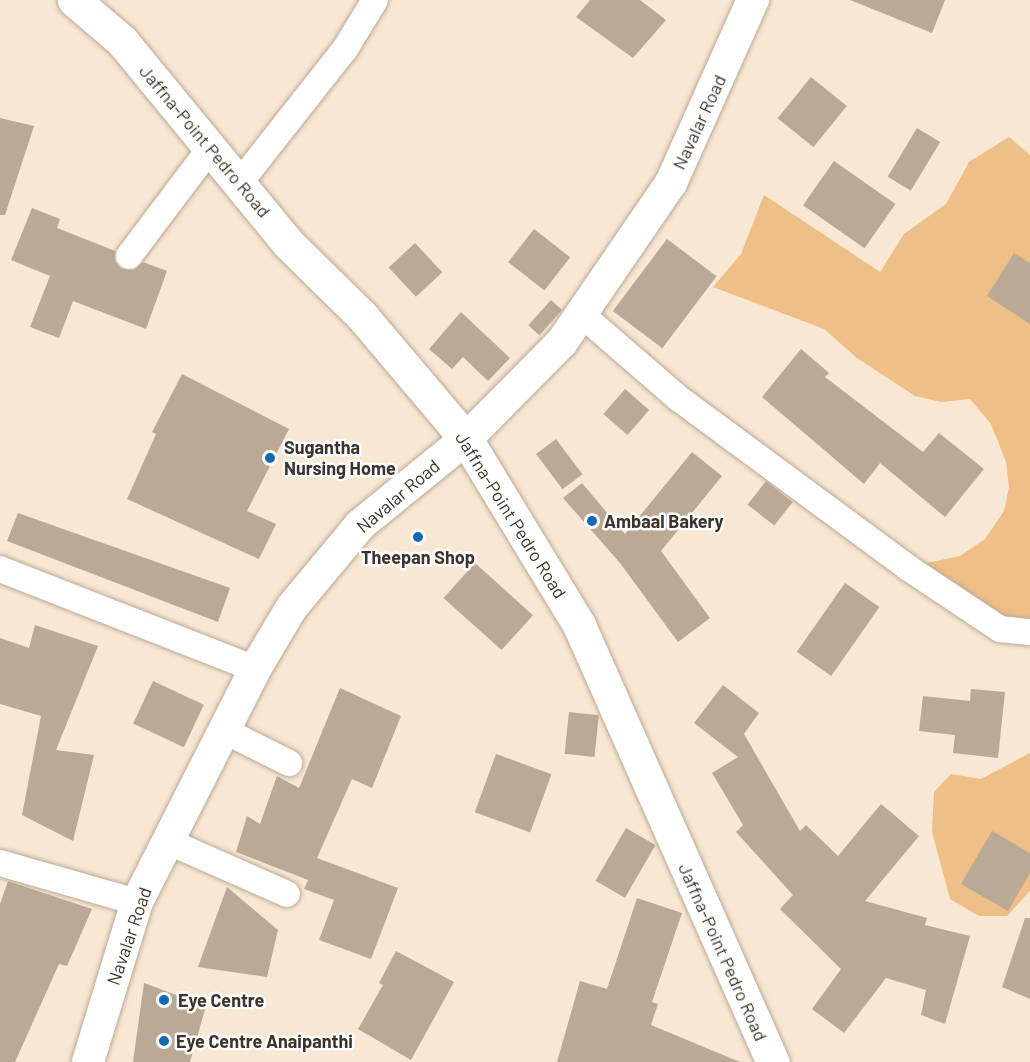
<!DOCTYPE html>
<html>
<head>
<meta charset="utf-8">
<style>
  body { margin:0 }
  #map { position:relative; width:1030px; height:1062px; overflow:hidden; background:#f8e7d2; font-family:Barlow,sans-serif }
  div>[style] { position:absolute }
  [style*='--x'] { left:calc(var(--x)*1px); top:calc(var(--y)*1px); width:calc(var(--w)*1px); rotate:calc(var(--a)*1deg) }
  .green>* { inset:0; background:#eebf87 }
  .building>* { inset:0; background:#baa995; transform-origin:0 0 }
  .roads { filter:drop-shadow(0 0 2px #baa996) drop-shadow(0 0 2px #baa996) }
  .minor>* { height:26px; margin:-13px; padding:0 13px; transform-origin:13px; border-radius:13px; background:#fff }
  .tertiary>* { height:32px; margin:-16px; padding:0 16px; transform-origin:16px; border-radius:16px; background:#fff }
  .primary>* { height:33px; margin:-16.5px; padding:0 16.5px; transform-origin:16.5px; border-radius:16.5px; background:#fff }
  .dots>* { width:16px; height:16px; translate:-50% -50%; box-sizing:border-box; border:3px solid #fff; border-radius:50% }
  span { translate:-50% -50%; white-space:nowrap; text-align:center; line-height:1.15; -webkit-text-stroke:5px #fff; paint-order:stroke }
  .street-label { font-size:18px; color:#3b342c }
  .poi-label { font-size:18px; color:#3b342c; font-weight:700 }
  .left { translate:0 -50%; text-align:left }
</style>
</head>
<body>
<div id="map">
  <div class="green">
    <i style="clip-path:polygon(1009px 137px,1030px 155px,1030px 632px,907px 567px,960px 556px,985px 539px,1004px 511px,1009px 487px,1006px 462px,991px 424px,970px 399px,941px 402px,915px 396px,857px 358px,824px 329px,713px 287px,741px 254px,764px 195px,880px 272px,904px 234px,946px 204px,969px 162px)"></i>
    <i style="clip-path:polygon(1030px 753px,1030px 891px,1007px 916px,979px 916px,950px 899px,932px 832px,934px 792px,951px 774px,981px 779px)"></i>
  </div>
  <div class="building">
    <i style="clip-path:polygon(590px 0,640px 0,666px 20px,633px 58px,576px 17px)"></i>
    <i style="clip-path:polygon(850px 0,945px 0,932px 33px)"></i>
    <i style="left:811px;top:77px;width:46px;height:53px;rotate:39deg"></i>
    <i style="clip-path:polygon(0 118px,34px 126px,5px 215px,0 215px)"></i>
    <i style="left:917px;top:128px;width:27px;height:57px;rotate:31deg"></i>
    <i style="left:834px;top:161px;width:75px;height:54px;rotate:35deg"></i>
    <i style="clip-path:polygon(32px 208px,60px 219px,57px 228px,115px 251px,115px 261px,120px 268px,134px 270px,143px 262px,167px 271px,146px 329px,73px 301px,59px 338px,30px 327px,50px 276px,11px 260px)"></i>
    <i style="left:534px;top:229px;width:46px;height:42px;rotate:38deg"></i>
    <i style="left:667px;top:239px;width:62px;height:90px;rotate:37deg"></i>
    <i style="left:415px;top:243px;width:40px;height:36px;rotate:47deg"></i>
    <i style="clip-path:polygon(1014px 253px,1030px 263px,1030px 324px,987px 296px)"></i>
    <i style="left:551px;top:300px;width:15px;height:34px;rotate:42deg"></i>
    <i style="clip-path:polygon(461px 312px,510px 358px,488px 381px,463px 357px,452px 369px,429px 349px)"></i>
    <i style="clip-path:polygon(801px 349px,829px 373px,825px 377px,923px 452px,939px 433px,984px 469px,945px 517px,880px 463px,864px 484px,762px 397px)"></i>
    <i style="clip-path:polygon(182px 374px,289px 429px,247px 511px,276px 524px,259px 559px,127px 499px,156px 434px,152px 432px)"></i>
    <i style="left:625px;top:389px;width:32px;height:33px;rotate:41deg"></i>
    <i style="left:556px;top:439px;width:44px;height:25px;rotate:53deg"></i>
    <i style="clip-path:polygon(692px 452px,722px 476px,661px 551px,710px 618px,678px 642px,620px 563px,563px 498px,582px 483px,625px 534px)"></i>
    <i style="left:766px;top:481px;width:34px;height:30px;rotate:38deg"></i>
    <i style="clip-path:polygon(18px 513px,230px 588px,218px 622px,7px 541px)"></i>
    <i style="left:475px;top:563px;width:78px;height:47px;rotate:42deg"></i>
    <i style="left:845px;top:583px;width:42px;height:84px;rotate:35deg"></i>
    <i style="clip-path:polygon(35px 625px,98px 646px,56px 750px,94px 755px,73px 841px,22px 815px,41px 716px,0 704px,0 638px,29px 648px)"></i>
    <i style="left:153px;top:681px;width:56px;height:47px;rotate:25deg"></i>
    <i style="clip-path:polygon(723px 685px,759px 713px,744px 734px,800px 831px,806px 825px,838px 856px,881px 804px,919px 836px,865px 901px,927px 918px,925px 925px,970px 936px,945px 1024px,921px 1015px,926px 990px,886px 978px,844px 1033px,812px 1009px,841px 969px,780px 909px,793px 895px,736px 832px,743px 825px,712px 773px,738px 757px,694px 723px)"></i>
    <i style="clip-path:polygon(340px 688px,401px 716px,372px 788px,352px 779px,317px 858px,398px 888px,371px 959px,319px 940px,334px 900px,304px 889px,308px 880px,236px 852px,247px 816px,260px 824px,277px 776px,299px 788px)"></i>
    <i style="clip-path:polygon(971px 689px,1005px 692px,998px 758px,953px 753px,955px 735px,919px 731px,923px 696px,970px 701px)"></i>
    <i style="left:569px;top:712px;width:30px;height:42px;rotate:6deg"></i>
    <i style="left:496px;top:754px;width:59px;height:62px;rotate:20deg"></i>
    <i style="left:626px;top:828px;width:34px;height:61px;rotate:30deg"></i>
    <i style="clip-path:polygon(992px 831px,1030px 853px,1030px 873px,1008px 911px,961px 884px)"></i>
    <i style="clip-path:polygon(8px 881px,92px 909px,67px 966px,59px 964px,15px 1062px,0 1062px,0 904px)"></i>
    <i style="clip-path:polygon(227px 887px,278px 930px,267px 977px,198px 967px)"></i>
    <i style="clip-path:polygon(637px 898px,682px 913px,652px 1002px,658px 1004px,651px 1025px,740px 1062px,557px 1062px,580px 981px,607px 989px)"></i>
    <i style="clip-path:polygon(1025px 918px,1030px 918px,1030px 999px,1002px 987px)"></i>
    <i style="clip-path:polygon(396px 951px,454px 982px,411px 1060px,358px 1029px,383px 985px,379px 983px)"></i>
    <i style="clip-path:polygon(144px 983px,206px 1006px,190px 1062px,133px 1062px)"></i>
  </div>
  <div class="roads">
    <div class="minor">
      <i style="--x:241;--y:181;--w:168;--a:-51.8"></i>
      <i style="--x:345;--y:49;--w:57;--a:-58.5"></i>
      <i style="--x:129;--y:256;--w:133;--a:-53"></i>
      <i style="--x:580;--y:313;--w:130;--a:40.9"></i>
      <i style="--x:678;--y:398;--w:285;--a:36.4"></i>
      <i style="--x:907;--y:567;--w:112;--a:33.7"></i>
      <i style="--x:1000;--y:629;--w:30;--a:6"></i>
      <i style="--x:0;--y:569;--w:274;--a:21.4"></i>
      <i style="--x:223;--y:730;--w:74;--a:26.6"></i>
      <i style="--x:167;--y:841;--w:131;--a:23.8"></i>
      <i style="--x:0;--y:863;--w:142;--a:15.9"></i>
    </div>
    <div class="tertiary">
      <i style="--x:88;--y:1062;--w:167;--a:-73"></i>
      <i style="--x:137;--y:902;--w:261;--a:-63.1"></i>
      <i style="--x:255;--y:669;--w:72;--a:-59.2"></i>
      <i style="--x:292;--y:607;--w:107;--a:-50.3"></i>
      <i style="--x:360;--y:525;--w:136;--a:-39.1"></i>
      <i style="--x:466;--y:439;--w:136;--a:-45.3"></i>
      <i style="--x:562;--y:342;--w:193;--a:-55.6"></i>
      <i style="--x:671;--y:183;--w:201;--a:-65.9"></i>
    </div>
    <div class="primary">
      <i style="--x:74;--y:0;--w:63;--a:40.5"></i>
      <i style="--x:122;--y:41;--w:263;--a:50.6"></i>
      <i style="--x:289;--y:244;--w:103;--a:44.6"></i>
      <i style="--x:362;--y:316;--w:161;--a:49.8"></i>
      <i style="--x:466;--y:439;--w:218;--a:58.7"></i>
      <i style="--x:579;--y:625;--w:478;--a:66.1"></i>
    </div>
  </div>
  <div class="dots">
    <i style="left:270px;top:458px;background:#106ab7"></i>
    <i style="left:592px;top:521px;background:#106ab7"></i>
    <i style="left:418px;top:537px;background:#106ab7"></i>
    <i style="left:164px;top:1000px;background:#106ab7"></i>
    <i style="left:164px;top:1041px;background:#106ab7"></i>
  </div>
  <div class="street-label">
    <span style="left:699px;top:122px;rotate:-65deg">Navalar Road</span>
    <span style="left:205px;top:141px;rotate:50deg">Jaffna-Point Pedro Road</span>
    <span style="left:398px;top:496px;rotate:-40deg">Navalar Road</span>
    <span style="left:511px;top:515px;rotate:58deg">Jaffna-Point Pedro Road</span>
    <span style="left:129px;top:936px;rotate:-71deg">Navalar Road</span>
    <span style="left:723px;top:952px;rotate:66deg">Jaffna-Point Pedro Road</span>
  </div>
  <div class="poi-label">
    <span class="left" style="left:284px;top:458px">Sugantha<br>Nursing Home</span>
    <span class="left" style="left:604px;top:521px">Ambaal Bakery</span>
    <span style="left:418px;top:557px">Theepan Shop</span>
    <span class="left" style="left:178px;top:1000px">Eye Centre</span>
    <span class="left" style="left:176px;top:1041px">Eye Centre Anaipanthi</span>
  </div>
</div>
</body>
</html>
